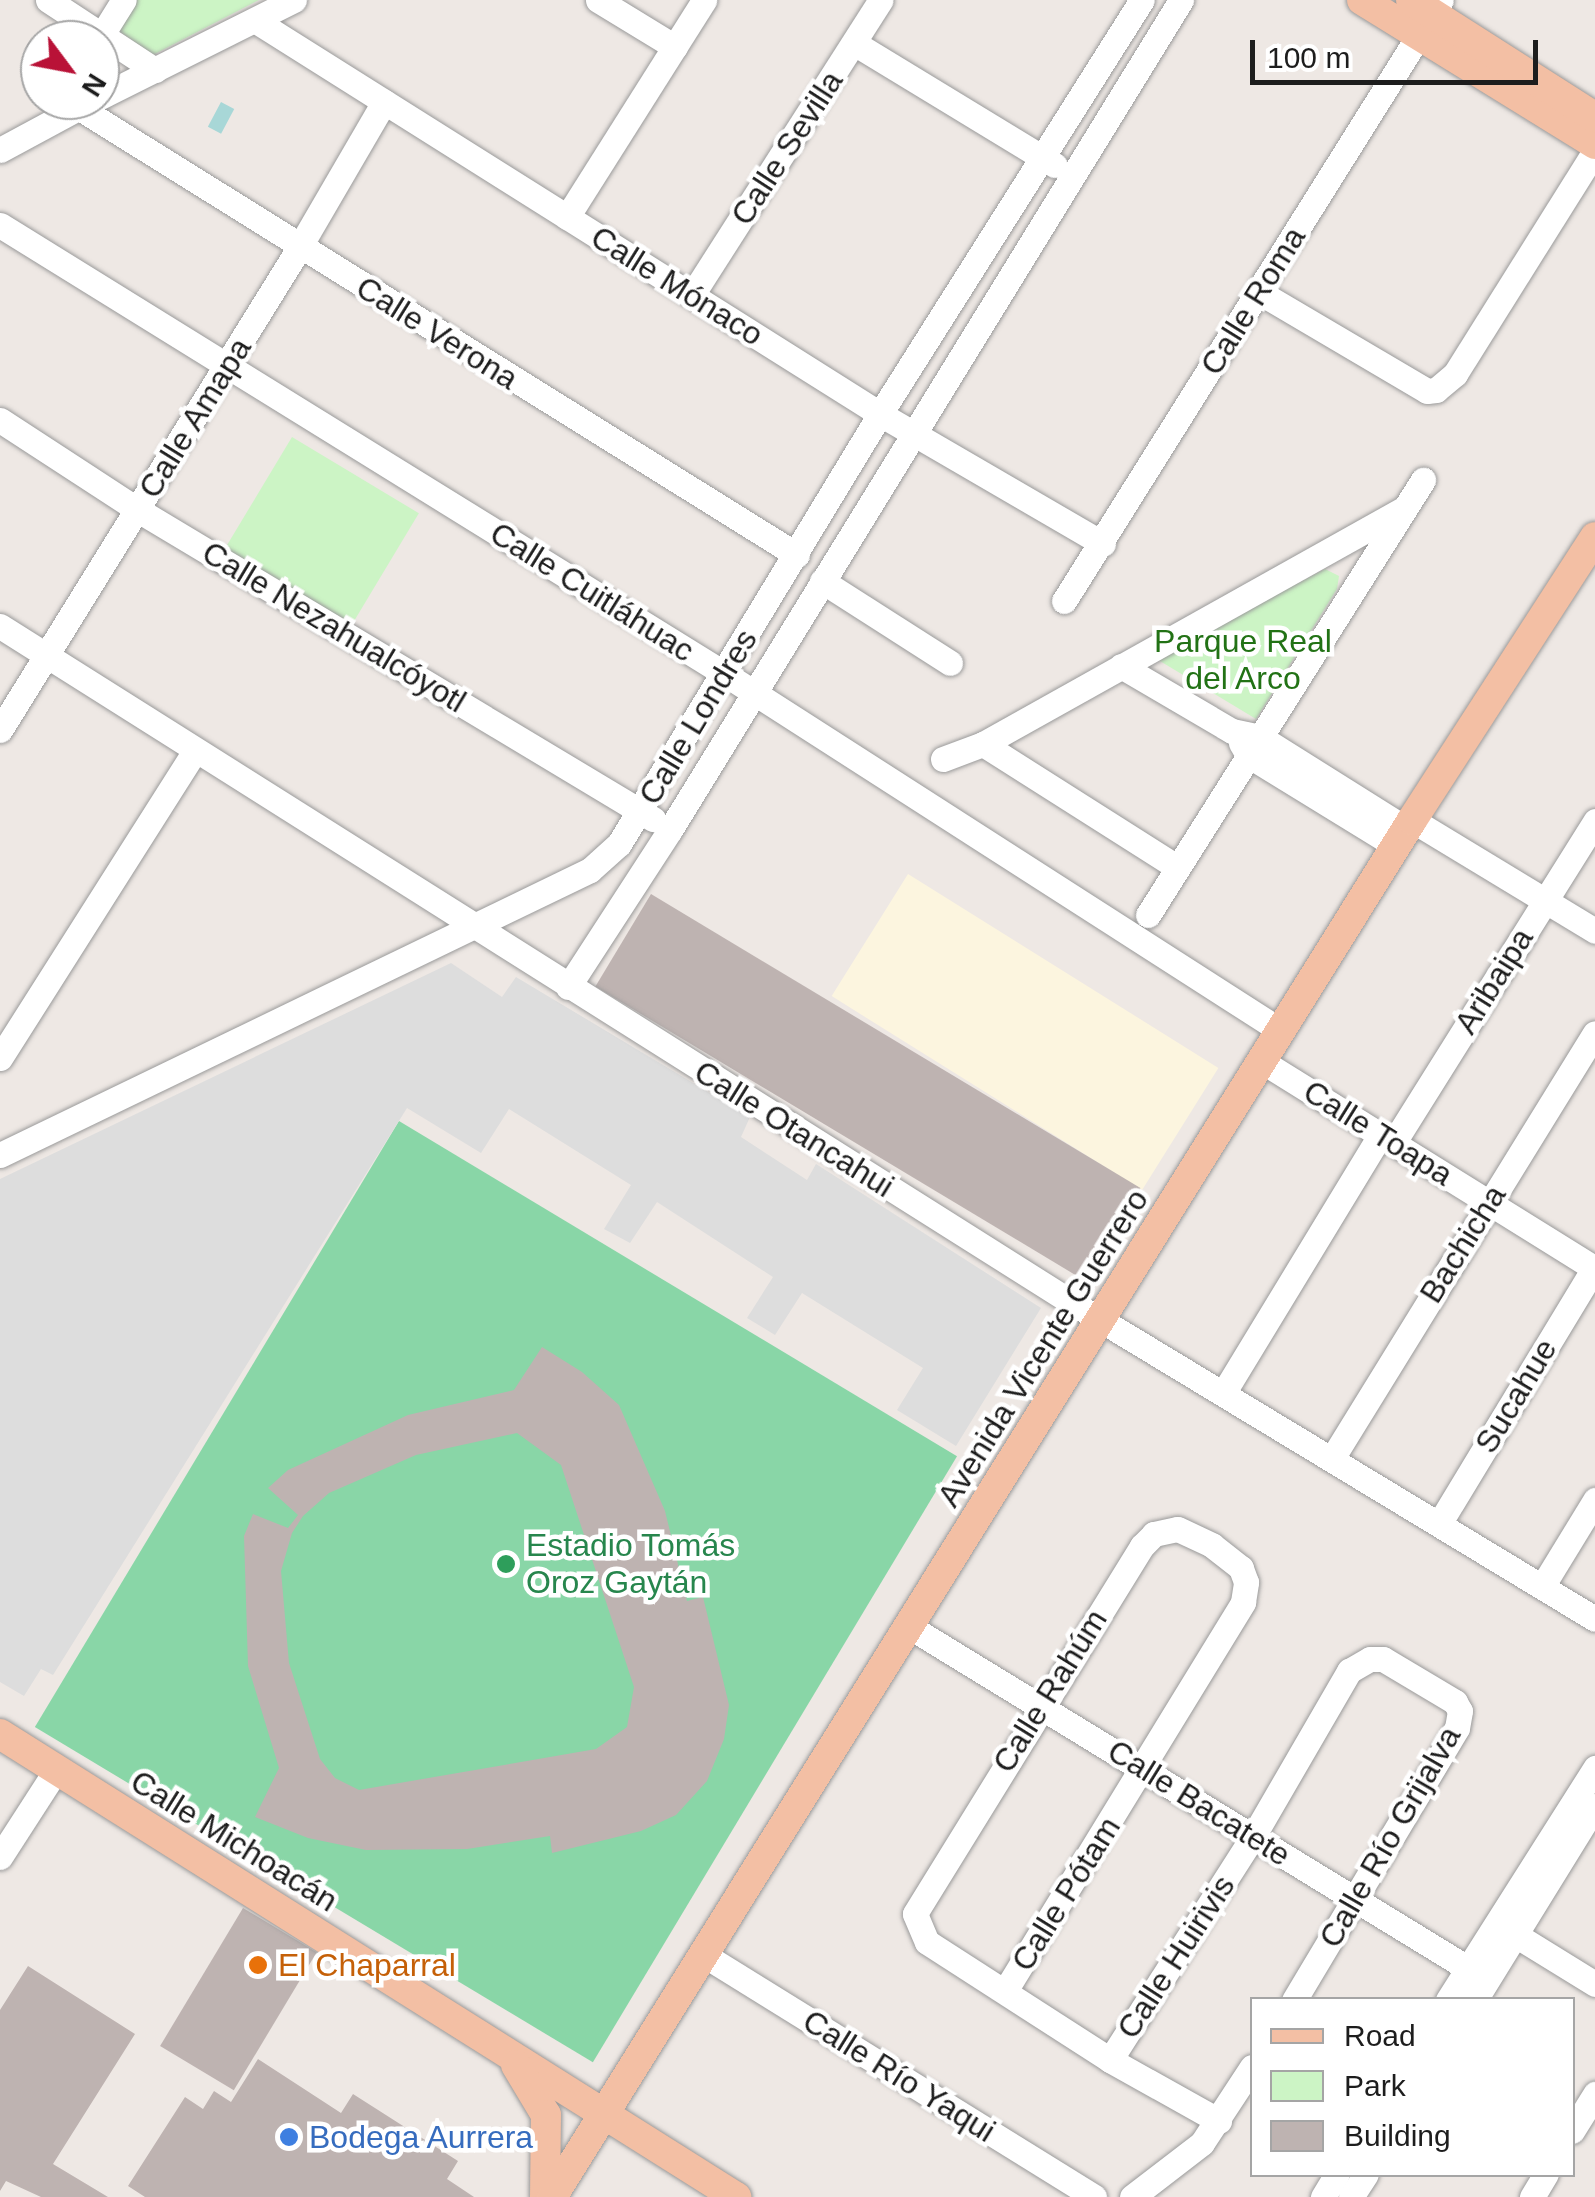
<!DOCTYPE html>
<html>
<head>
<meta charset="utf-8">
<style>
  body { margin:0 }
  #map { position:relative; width:1595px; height:2197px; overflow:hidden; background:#eee8e4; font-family:Arial,sans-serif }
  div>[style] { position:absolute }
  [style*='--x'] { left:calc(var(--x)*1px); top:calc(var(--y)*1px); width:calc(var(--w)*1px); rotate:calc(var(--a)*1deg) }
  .education>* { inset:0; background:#fcf5df; transform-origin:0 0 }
  .park>* { inset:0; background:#ccf4c5; transform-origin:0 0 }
  .pitch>* { inset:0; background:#89d6a7; transform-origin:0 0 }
  .parking>* { inset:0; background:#ddd }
  .water>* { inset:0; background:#a8d7d7; transform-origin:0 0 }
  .building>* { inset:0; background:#beb3b1; transform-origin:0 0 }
  .roads { filter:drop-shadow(0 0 2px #9a9a9a) drop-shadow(0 0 2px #9a9a9a) }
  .minor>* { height:25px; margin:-12.5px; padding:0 12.5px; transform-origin:12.5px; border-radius:12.5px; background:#fff }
  .major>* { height:30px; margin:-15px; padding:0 15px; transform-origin:15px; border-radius:15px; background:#f3bfa4 }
  .dots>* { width:28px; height:28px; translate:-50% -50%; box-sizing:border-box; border:5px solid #fff; border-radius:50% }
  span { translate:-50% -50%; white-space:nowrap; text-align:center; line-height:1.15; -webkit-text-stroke:9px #fff; paint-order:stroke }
  .street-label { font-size:32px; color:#1d1d1d }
  .park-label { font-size:32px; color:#227215 }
  .leisure-label { font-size:32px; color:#27864d }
  .left { translate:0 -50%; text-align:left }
  .food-label { font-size:32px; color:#c56008 }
  .shop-label { font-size:32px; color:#366cbe }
  .legend { position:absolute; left:1250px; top:1997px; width:325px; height:180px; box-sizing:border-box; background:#fff; border:2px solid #a5a5a5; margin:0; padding:12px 18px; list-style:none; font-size:30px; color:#1d1d1d }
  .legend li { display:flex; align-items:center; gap:20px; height:50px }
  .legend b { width:50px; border:2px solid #a5a5a5 }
  .north { position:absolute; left:20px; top:20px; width:100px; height:100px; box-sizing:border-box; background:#fff; border:2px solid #a5a5a5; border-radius:50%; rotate:122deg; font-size:28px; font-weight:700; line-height:40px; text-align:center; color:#1d1d1d }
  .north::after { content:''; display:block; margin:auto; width:35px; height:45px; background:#b91237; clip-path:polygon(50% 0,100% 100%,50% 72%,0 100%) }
  .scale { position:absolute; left:1250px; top:40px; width:288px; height:45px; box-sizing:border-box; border:5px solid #1d1d1d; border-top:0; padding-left:12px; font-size:30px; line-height:35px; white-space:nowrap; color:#1d1d1d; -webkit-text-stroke:8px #fff; paint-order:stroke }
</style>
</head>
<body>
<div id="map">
  <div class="education">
    <i style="left:908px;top:874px;width:366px;height:144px;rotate:32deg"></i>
  </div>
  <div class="park">
    <i style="clip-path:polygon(135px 0,259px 0,153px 55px,119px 31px)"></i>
    <i style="left:292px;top:437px;width:148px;height:136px;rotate:31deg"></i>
    <i style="clip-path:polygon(1325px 569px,1339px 576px,1337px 589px,1256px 719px,1155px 658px)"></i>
  </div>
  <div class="pitch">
    <i style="left:399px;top:1121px;width:651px;height:707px;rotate:31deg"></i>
  </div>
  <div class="parking">
    <i style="clip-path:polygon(451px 963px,502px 997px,516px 977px,750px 1117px,741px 1137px,807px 1180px,816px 1164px,1041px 1308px,956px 1446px,897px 1410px,923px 1368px,802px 1293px,775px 1335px,747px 1318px,773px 1277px,657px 1202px,630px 1243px,604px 1229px,631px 1185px,509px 1109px,481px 1153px,407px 1108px,53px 1675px,41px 1669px,24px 1696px,0 1682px,0 1179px)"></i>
  </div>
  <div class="water">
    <i style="left:221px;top:102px;width:15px;height:28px;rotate:28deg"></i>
  </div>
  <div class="building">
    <i style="left:651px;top:894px;width:571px;height:108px;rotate:31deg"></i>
    <i style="clip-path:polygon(evenodd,542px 1347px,582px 1372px,619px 1405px,665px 1511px,687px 1601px,703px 1597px,729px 1705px,724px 1739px,707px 1781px,676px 1815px,641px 1831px,552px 1853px,550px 1836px,467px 1849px,366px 1850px,308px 1838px,255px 1817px,279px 1768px,248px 1666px,244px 1536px,253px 1514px,288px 1528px,298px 1515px,268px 1488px,288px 1470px,408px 1415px,514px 1390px,542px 1347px,517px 1433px,561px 1465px,634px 1687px,627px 1727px,596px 1749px,359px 1790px,335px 1778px,320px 1759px,289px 1663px,281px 1571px,292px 1533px,303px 1516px,329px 1493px,416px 1455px,517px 1433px)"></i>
    <i style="left:243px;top:1908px;width:86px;height:161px;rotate:31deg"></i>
    <i style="clip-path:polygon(28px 1966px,135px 2034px,53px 2164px,108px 2197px,41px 2197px,6px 2181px,0 2191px,0 2010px)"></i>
    <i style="clip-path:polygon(258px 2059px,341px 2113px,353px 2094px,458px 2161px,447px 2179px,474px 2197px,145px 2197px,128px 2186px,185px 2097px,203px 2109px,214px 2091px,231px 2102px)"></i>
  </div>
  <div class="roads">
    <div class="minor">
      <i style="--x:48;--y:0;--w:128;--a:33.2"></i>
      <i style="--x:598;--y:0;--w:90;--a:31.4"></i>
      <i style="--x:256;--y:21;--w:737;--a:32.2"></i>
      <i style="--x:880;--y:414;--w:258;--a:30.2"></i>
      <i style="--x:103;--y:33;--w:39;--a:-58"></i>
      <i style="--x:854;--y:43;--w:235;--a:31.3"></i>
      <i style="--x:100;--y:97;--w:217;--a:-26.6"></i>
      <i style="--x:78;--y:107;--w:847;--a:31.93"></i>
      <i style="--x:0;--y:150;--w:106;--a:-28.3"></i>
      <i style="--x:567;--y:217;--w:257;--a:-57.7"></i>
      <i style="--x:0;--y:225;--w:853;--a:31.77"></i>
      <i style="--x:725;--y:674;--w:661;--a:32.7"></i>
      <i style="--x:1259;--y:292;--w:195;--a:30.5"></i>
      <i style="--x:1427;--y:391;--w:9;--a:-6"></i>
      <i style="--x:1436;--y:390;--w:25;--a:-40"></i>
      <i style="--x:1455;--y:374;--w:263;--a:-57.9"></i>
      <i style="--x:692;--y:295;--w:350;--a:-57.4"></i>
      <i style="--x:0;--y:420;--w:165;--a:33.1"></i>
      <i style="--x:138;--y:510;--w:601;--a:30.96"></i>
      <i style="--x:822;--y:581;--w:152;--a:32.6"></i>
      <i style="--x:1064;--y:601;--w:709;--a:-57.9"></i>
      <i style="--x:0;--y:626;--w:1266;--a:32.26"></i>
      <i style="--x:1071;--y:1302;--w:612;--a:31.17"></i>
      <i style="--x:1121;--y:666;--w:129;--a:30.4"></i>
      <i style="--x:1232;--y:731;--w:29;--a:12"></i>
      <i style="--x:1260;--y:737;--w:173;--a:32.2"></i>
      <i style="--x:0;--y:730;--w:567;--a:-58.19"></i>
      <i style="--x:299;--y:248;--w:169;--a:-59.8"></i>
      <i style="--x:1241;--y:743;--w:14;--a:60"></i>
      <i style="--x:1248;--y:755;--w:174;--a:31.6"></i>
      <i style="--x:983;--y:744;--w:230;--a:32.4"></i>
      <i style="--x:943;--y:759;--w:43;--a:-20.6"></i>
      <i style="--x:983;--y:744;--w:482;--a:-29.2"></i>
      <i style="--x:1412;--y:820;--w:214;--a:31.2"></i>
      <i style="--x:1148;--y:915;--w:515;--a:-57.7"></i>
      <i style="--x:568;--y:987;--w:187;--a:-57"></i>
      <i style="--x:670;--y:830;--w:975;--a:-58.38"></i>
      <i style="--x:0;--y:1058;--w:364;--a:-57.6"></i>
      <i style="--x:1263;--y:1062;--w:391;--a:31.9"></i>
      <i style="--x:1394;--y:1142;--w:379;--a:-57.9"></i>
      <i style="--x:0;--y:1155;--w:655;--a:-25.78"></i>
      <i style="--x:590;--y:870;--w:39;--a:-42"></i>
      <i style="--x:619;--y:844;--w:503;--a:-58.74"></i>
      <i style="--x:880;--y:414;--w:490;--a:-57.7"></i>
      <i style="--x:1224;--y:1392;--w:301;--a:-58.7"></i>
      <i style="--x:1333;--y:1457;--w:498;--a:-58.3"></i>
      <i style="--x:1439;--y:1524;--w:299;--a:-58.8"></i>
      <i style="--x:1543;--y:1585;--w:100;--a:-58.5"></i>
      <i style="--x:910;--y:1627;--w:676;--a:31.46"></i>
      <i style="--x:0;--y:1857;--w:103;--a:-57.2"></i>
      <i style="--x:1514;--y:1934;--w:95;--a:31.7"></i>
      <i style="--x:704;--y:1955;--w:459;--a:31.8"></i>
      <i style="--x:1005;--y:1991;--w:456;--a:-58.5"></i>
      <i style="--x:1243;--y:1602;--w:20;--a:-81"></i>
      <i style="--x:1246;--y:1582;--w:15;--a:-110"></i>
      <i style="--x:1241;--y:1568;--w:37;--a:-142"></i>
      <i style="--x:1212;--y:1545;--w:38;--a:-155"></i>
      <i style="--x:1177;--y:1529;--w:24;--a:168"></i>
      <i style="--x:1154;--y:1534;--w:17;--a:135"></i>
      <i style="--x:1142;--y:1546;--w:432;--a:121.7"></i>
      <i style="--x:915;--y:1914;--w:30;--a:67"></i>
      <i style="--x:927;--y:1942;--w:218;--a:32.8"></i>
      <i style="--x:1110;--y:2060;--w:125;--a:29.2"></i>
      <i style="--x:1448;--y:2000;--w:275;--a:-57.6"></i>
      <i style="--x:1475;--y:2000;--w:228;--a:-58.3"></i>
      <i style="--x:1110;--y:2060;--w:267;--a:-57.4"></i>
      <i style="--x:1254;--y:1835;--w:190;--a:-59.9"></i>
      <i style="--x:1349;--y:1671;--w:24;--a:-30"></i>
      <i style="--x:1370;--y:1659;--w:13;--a:0"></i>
      <i style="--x:1383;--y:1659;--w:84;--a:30.8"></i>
      <i style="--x:1455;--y:1702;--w:10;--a:61"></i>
      <i style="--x:1460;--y:1711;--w:17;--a:100"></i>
      <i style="--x:1457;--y:1728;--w:317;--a:120.9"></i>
      <i style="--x:1572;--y:2131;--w:44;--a:-58.1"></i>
      <i style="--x:1132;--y:2197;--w:88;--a:-37.6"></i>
      <i style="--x:1202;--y:2143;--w:91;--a:-56.7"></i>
      <i style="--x:1323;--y:2197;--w:27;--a:-59"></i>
      <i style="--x:1351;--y:2197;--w:27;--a:-57"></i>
      <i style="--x:1532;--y:2197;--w:27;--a:-59"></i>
    </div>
    <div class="major">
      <i style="--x:1362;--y:0;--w:274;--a:31.7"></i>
      <i style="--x:1411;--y:0;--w:218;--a:32.5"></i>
      <i style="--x:0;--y:1734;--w:870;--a:32.17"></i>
      <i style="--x:516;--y:2065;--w:58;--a:59"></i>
      <i style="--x:546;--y:2115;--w:82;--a:90.7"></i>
      <i style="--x:552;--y:2197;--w:1623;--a:-58.01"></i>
      <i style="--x:1412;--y:820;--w:337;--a:-57.1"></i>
    </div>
  </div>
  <div class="dots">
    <i style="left:506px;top:1564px;background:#2e9e5b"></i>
    <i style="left:258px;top:1965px;background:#e8710a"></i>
    <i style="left:289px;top:2137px;background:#3f7fe0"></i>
  </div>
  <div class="street-label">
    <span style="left:787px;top:148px;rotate:-57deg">Calle Sevilla</span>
    <span style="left:677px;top:286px;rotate:32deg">Calle Mónaco</span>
    <span style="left:1253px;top:301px;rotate:-58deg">Calle Roma</span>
    <span style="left:437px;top:333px;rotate:32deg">Calle Verona</span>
    <span style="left:195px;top:418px;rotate:-58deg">Calle Amapa</span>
    <span style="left:592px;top:592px;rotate:32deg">Calle Cuitláhuac</span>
    <span style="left:334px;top:627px;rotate:31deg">Calle Nezahualcóyotl</span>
    <span style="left:698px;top:717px;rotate:-59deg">Calle Londres</span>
    <span style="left:1494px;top:981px;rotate:-58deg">Aribaipa</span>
    <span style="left:794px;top:1129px;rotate:32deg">Calle Otancahui</span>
    <span style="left:1378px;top:1133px;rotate:32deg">Calle Toapa</span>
    <span style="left:1463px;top:1244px;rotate:-58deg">Bachicha</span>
    <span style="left:1043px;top:1348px;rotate:-58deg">Avenida Vicente Guerrero</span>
    <span style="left:1516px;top:1396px;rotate:-59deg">Sucahue</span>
    <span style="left:1050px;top:1691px;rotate:-58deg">Calle Rahúm</span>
    <span style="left:1199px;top:1803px;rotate:32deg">Calle Bacatete</span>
    <span style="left:1390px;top:1837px;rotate:-60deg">Calle Río Grijalva</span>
    <span style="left:234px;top:1841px;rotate:32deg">Calle Michoacán</span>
    <span style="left:1066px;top:1894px;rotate:-58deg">Calle Pótam</span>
    <span style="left:1176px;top:1957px;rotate:-57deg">Calle Huirivis</span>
    <span style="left:899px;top:2076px;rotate:32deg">Calle Río Yaqui</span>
  </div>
  <div class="park-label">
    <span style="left:1243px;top:660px">Parque Real<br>del Arco</span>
  </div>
  <div class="leisure-label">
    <span class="left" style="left:526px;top:1564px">Estadio Tomás<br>Oroz Gaytán</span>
  </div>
  <div class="food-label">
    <span class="left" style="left:278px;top:1965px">El Chaparral</span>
  </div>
  <div class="shop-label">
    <span class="left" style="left:309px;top:2137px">Bodega Aurrera</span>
  </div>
  <ul class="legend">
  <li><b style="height:12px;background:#f3bfa4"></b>Road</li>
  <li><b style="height:28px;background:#ccf4c5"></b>Park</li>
  <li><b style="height:28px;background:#beb3b1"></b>Building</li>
  </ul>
  <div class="north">N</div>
  <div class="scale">100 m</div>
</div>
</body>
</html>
